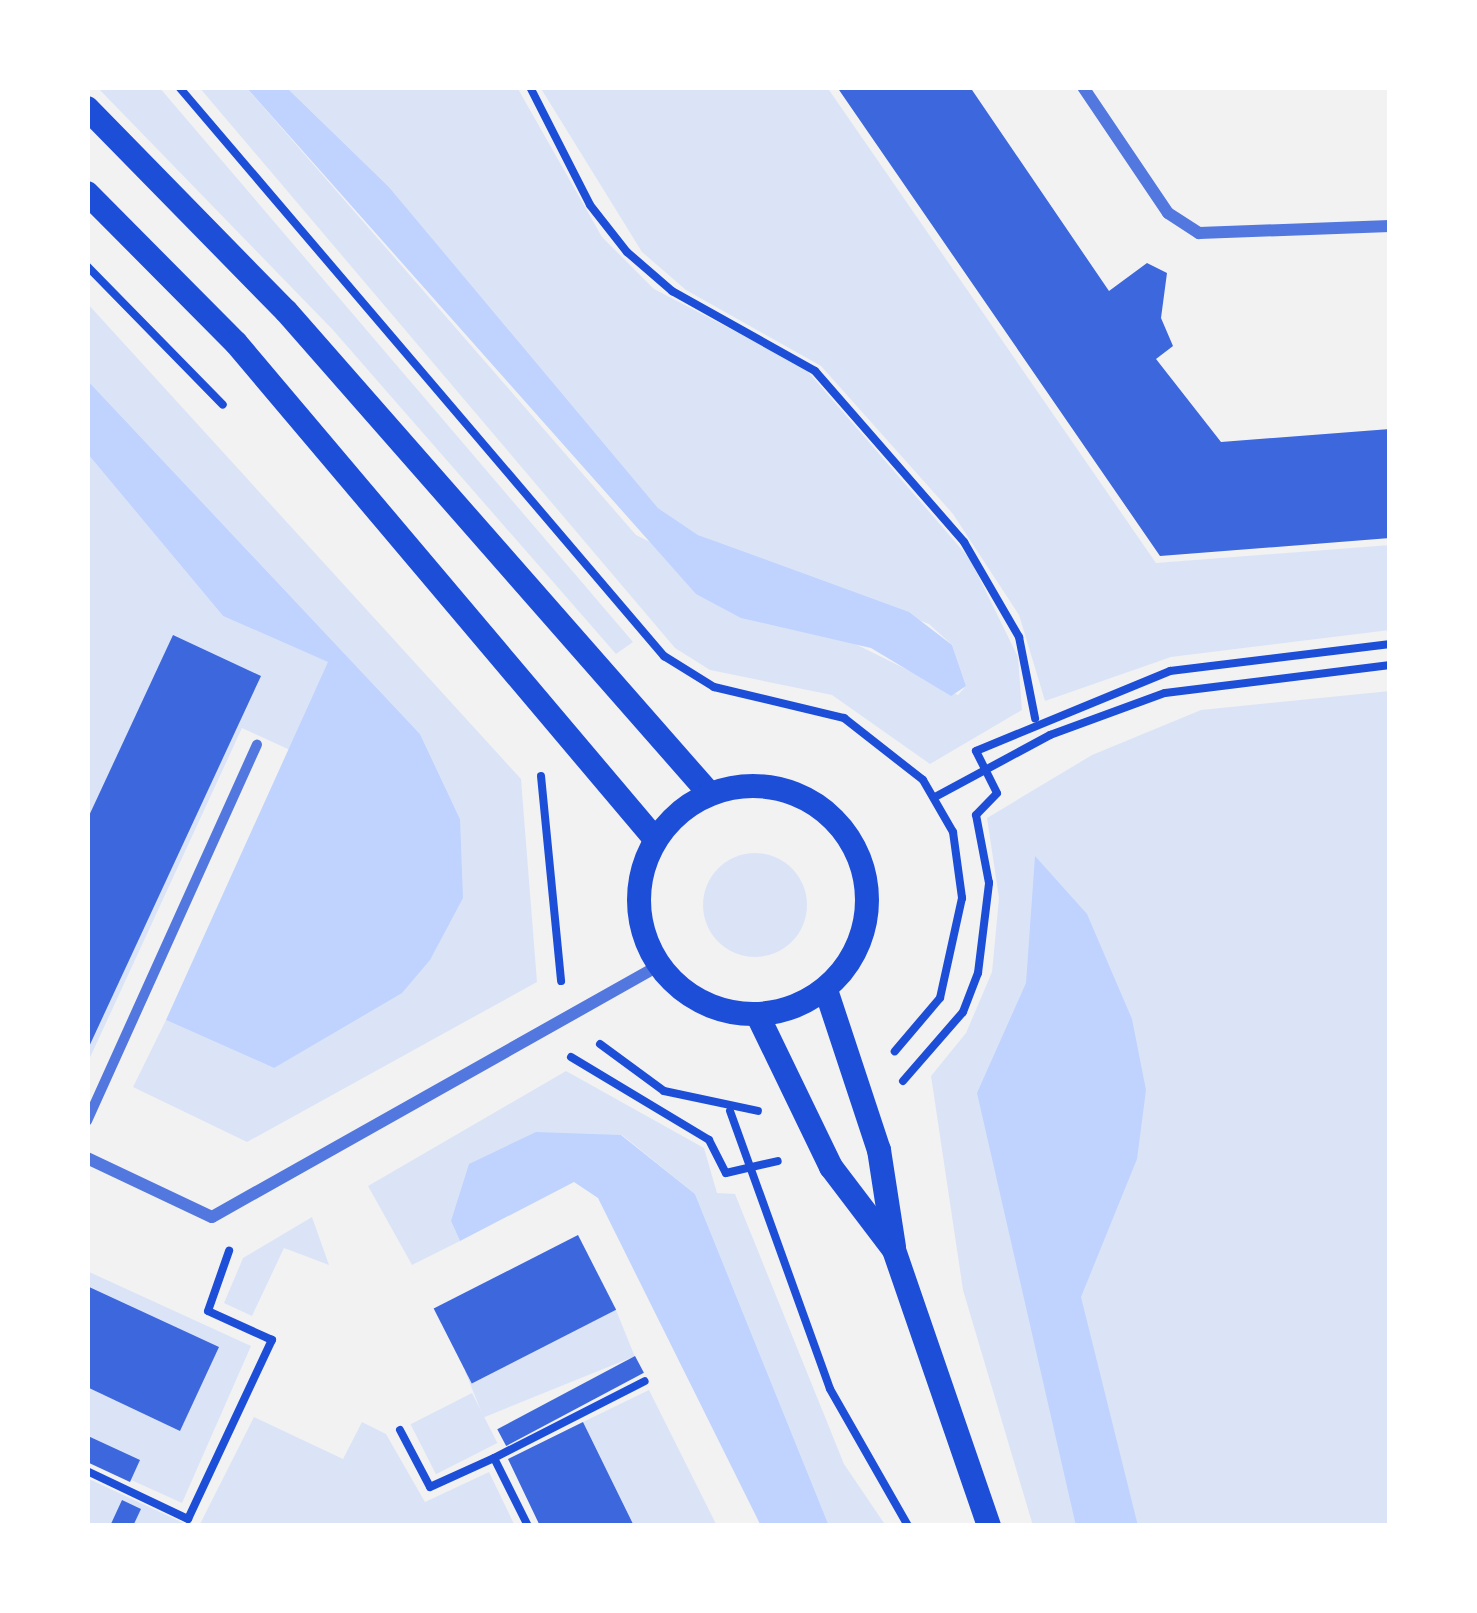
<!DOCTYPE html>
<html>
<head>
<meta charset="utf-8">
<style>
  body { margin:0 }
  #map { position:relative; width:1477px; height:1613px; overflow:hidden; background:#f2f2f2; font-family:Merriweather,serif }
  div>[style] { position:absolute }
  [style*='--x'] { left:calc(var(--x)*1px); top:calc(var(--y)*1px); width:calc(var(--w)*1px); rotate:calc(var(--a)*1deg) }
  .green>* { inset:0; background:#dbe4f7; transform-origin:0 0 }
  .round { border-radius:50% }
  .water>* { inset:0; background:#bfd3fe }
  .building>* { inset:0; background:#3d67dc; transform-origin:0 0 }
  .path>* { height:8px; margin:-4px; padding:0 4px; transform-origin:4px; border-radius:4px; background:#1d4ed8 }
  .pedestrian>* { height:10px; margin:-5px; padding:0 5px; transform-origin:5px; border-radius:5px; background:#5277de }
  .minor>* { height:12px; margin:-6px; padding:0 6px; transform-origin:6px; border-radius:6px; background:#5277de }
  .secondary>* { height:24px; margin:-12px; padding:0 12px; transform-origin:12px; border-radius:12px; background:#1d4ed8 }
  .secondary>.ring { margin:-12px; padding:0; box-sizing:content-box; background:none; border:24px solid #1d4ed8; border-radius:50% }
  span { translate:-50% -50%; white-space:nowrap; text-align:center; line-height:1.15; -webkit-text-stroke:12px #fff; paint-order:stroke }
  .frame { position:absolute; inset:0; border:90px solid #fff; pointer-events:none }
</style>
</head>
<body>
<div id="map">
  <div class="green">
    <i style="clip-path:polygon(97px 87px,159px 87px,633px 642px,616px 654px,333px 330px)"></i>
    <i style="clip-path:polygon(199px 87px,246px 87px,636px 535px,958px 695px,966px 686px,952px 645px,929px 624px,698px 535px,658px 508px,389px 187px,286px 87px,517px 87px,602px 237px,654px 289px,804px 367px,970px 559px,1018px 657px,1022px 710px,930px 764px,832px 695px,710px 670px,675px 648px)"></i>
    <i style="clip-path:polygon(540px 87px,827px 87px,1156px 563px,1390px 545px,1390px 630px,1171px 657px,1045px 701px,1019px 615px,953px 514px,821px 366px,686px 290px,642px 252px)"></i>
    <i style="clip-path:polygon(87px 303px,521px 779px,537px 982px,247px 1142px,133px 1087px,166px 1020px,274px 1068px,460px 819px,420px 734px,87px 380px)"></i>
    <i style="clip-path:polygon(87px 453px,223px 616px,329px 662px,290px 750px,242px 728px,87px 1064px)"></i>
    <i style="clip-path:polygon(1390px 691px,1390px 1526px,1033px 1526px,963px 1290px,931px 1076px,966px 1033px,992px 972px,999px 898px,987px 818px,1092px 755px,1201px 710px)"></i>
    <i class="round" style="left:703px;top:853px;width:104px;height:104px"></i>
    <i style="clip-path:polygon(566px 1071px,704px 1148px,717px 1193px,735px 1194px,844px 1464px,886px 1526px,829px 1526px,695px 1194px,622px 1135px,451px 1221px,460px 1241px,412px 1265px,368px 1186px)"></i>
    <i style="clip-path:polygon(312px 1217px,329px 1265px,284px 1248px,252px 1316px,224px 1303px,243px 1258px)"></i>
    <i style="clip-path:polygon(87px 1271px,251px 1346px,182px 1503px,87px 1460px)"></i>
    <i style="left:616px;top:1310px;width:50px;height:163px;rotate:68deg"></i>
    <i style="clip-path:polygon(649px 1390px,717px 1526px,634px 1526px,583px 1422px)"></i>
    <i style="left:472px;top:1393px;width:56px;height:69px;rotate:63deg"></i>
    <i style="clip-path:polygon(254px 1417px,343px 1459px,362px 1422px,386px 1434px,425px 1502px,489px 1472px,515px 1526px,199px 1526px)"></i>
    <i style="clip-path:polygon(87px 1478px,190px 1526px,87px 1526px)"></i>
  </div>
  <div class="water">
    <i style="clip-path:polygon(246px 87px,286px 87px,389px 187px,658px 508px,698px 535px,909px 612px,952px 645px,966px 686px,951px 696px,871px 648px,741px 618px,696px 594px)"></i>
    <i style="clip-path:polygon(87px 380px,420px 734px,460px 819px,463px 898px,430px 960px,402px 993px,274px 1068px,166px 1020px,328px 662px,223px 616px,87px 453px)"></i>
    <i style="clip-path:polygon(1035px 856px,1087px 914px,1132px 1019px,1146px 1090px,1137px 1159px,1081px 1297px,1138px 1526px,1076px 1526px,977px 1093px,1026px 983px)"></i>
    <i style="clip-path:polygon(536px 1132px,621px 1135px,695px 1194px,829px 1526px,761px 1526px,598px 1198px,574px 1182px,460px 1241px,451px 1221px,469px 1164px)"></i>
  </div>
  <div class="building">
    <i style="clip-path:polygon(837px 87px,970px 87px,1109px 291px,1147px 263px,1167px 273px,1161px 318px,1173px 346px,1156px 359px,1221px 442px,1390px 429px,1390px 538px,1160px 556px)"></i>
    <i style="clip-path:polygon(173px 635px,261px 676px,87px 1051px,87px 820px)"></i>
    <i style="left:578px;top:1235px;width:84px;height:162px;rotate:63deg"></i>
    <i style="clip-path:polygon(87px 1286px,219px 1347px,180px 1431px,87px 1387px)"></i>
    <i style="left:635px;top:1356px;width:19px;height:156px;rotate:62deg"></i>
    <i style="clip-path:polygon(583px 1422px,607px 1471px,634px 1526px,540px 1526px,508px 1459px)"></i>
    <i style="clip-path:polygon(88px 1436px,140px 1460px,130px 1482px,87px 1462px)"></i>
    <i style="clip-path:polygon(122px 1500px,141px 1509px,133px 1526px,110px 1526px)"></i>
  </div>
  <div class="path">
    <i style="--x:179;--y:87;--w:748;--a:49.56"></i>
    <i style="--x:664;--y:656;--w:59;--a:31.8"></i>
    <i style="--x:714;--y:687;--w:134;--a:13.4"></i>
    <i style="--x:844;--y:718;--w:100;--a:38.1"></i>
    <i style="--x:923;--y:780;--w:60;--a:60"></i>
    <i style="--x:953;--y:832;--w:67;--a:82.2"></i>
    <i style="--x:962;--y:898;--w:102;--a:102.4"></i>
    <i style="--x:940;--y:998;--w:70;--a:130.3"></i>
    <i style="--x:530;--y:87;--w:132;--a:63"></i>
    <i style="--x:590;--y:205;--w:60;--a:51.8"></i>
    <i style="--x:627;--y:252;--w:60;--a:40.9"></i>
    <i style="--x:672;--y:291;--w:164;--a:29.2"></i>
    <i style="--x:815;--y:371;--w:227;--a:48.9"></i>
    <i style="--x:964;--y:542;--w:110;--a:59.9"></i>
    <i style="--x:1019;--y:637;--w:83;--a:78.8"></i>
    <i style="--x:87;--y:266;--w:194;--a:45.6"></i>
    <i style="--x:541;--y:776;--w:206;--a:84.4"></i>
    <i style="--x:935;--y:797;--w:131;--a:-28.3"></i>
    <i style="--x:1050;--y:735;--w:122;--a:-20.1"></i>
    <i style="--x:1165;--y:693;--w:227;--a:-7.1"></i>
    <i style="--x:600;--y:1044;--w:79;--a:36.3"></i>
    <i style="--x:664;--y:1091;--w:96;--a:12"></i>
    <i style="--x:571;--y:1057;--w:161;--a:31"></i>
    <i style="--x:709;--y:1140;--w:37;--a:63"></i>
    <i style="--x:726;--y:1173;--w:53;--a:-13"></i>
    <i style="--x:903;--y:1081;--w:91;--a:-49"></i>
    <i style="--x:963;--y:1012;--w:42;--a:-69"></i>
    <i style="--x:978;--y:973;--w:91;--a:-83"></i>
    <i style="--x:989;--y:883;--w:69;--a:-100.8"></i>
    <i style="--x:976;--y:815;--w:30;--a:-46"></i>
    <i style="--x:997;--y:793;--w:47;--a:-116.6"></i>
    <i style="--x:976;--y:751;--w:210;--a:-22.4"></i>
    <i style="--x:1170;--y:671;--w:222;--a:-7"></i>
    <i style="--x:730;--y:1111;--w:295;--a:70.2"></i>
    <i style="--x:830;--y:1389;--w:158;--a:60.3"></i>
    <i style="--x:400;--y:1430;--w:64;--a:62.2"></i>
    <i style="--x:430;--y:1487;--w:70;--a:-24.4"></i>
    <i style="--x:494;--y:1458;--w:76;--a:63.4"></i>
    <i style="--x:494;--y:1458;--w:169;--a:-27"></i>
    <i style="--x:87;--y:1471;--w:112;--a:25.4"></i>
    <i style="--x:188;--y:1519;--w:198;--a:-64.9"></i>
    <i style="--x:272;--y:1340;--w:70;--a:-155.6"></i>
    <i style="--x:208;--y:1311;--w:64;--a:-70.7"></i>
  </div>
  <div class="pedestrian">
    <i style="--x:87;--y:1121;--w:413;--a:-65.7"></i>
  </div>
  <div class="minor">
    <i style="--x:1083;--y:87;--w:152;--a:56"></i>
    <i style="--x:1168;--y:213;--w:37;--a:33"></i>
    <i style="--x:1199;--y:233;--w:191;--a:-2.1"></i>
    <i style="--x:87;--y:1158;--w:138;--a:25.3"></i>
    <i style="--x:212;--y:1217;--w:512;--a:-29.37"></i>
  </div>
  <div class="secondary">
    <i style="--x:87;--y:108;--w:284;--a:45.6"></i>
    <i style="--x:286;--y:311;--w:641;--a:48.73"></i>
    <i style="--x:87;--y:193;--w:211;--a:45.2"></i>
    <i style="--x:236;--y:343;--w:649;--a:49.81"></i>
    <i class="ring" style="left:639px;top:786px;width:204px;height:204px"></i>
    <i style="--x:826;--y:990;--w:169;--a:71.7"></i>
    <i style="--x:879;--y:1150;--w:98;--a:81.2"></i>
    <i style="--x:758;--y:1016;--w:168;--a:64.2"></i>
    <i style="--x:831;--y:1167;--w:104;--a:52.8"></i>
    <i style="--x:894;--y:1250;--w:292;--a:71"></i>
  </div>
  <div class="frame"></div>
</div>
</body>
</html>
